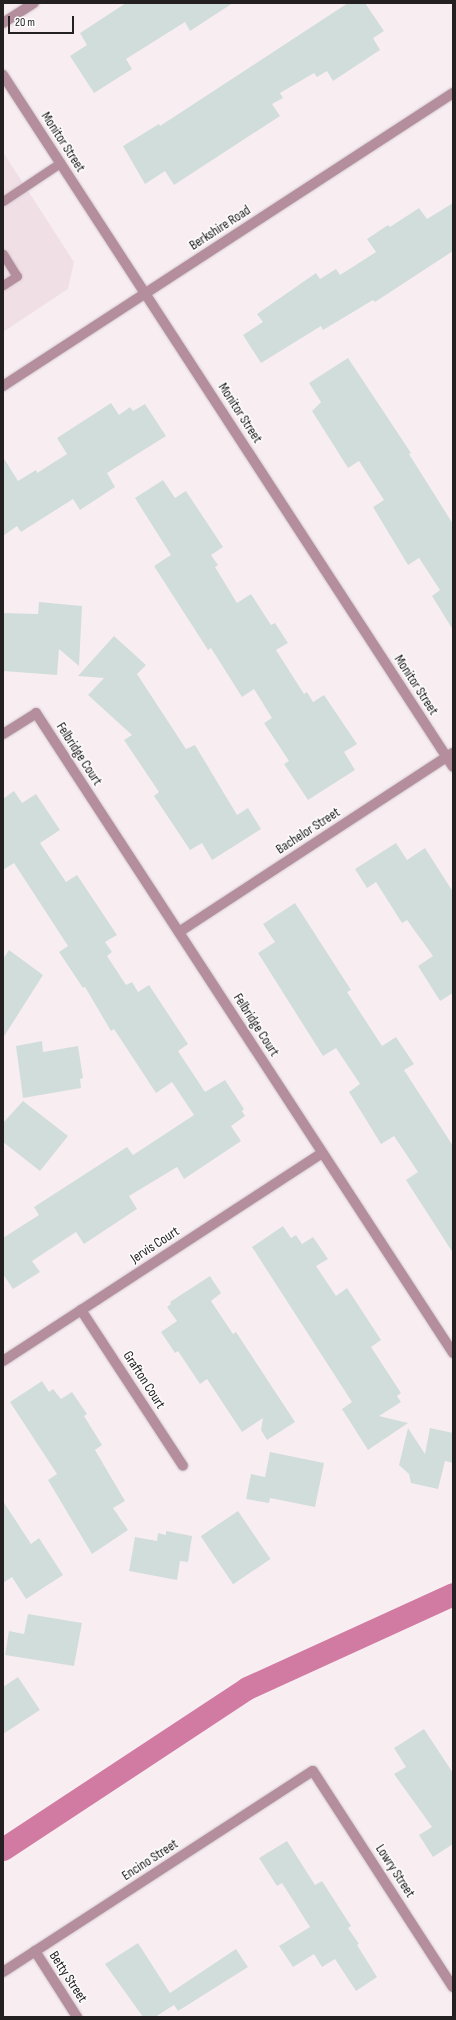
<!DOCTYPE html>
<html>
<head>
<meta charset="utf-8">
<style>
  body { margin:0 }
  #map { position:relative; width:456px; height:2020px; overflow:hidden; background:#f8eef2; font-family:"Sofia Sans Condensed",sans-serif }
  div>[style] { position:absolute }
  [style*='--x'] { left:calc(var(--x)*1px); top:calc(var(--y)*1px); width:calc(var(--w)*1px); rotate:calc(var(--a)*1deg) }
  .built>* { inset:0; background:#f1dfe6 }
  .canal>* { height:23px; margin:-11.5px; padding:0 11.5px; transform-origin:11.5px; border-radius:11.5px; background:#d17ba3 }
  .building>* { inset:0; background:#d1dddb; transform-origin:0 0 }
  .roads { filter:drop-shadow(0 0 1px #d2c9cd) drop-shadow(0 0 1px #d2c9cd) }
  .service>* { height:9px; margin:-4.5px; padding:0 4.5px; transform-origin:4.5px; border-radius:4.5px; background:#b58e9e }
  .minor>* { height:10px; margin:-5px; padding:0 5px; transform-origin:5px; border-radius:5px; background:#b58e9e }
  .tertiary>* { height:10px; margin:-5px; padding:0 5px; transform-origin:5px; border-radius:5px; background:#b58e9e }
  span { translate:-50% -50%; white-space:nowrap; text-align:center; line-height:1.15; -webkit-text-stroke:3px #fefefe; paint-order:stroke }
  .street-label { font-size:14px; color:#242022 }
  .frame { position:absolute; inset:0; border:4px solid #242022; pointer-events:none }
  .scale { position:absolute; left:8px; top:16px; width:66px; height:18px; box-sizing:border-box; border:2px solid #242022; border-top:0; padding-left:5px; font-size:12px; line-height:14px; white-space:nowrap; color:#242022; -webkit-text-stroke:3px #fefefe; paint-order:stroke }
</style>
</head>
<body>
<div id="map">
  <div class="built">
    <i style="clip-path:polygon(3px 152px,74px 262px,68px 289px,3px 332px)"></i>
  </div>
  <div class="canal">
    <i style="--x:3;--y:1849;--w:292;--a:-33.4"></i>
    <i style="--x:247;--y:1688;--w:226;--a:-24.5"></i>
  </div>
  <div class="building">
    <i style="clip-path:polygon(126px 3px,233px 3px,190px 31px,185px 22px,126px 59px,132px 69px,94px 93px,70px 56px,87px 45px,80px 33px)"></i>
    <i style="clip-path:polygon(348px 3px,365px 3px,384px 31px,373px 38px,380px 50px,333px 81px,327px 71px,317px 77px,314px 73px,280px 93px,283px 98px,272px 104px,280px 116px,174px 185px,165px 171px,145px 184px,123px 146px,159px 124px,160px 126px)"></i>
    <i style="clip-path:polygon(453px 203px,453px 251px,375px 302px,373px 300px,323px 330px,321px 326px,261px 363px,243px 335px,263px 322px,257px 314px,316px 273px,320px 279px,336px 269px,340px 275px,376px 252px,367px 239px,388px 225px,390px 227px,419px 208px,427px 219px)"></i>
    <i style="clip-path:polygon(348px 358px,411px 453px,409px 454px,453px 524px,453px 630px,432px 596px,440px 590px,419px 558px,408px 565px,373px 507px,384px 500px,359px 461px,348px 468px,312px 411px,321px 402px,309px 383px)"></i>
    <i style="clip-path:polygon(111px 403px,119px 415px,130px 407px,133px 411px,145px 404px,166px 436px,107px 473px,115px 487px,80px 510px,73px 499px,21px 532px,17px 526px,3px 536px,3px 457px,18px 481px,36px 470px,37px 473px,67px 454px,57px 438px)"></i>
    <i style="clip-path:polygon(163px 480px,175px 498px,186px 491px,223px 547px,211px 555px,218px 565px,215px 567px,237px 603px,251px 594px,271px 625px,275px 623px,288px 643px,276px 650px,304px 694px,307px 692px,313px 702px,324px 695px,357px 744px,344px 752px,355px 770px,308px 800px,284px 764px,289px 761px,264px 723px,272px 718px,254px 689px,242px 697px,211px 648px,208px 650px,154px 566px,171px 555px,135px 498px)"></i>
    <i style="clip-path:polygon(39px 602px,82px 606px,79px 666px,59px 649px,57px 675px,3px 671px,3px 613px,38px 614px)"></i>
    <i style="clip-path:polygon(114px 636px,146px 665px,137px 674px,186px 749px,195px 745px,237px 815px,248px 808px,261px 829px,212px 860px,202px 843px,190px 850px,154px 796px,159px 792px,124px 740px,132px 735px,88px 695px,104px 678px,78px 676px)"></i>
    <i style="clip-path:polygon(14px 791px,22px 803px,36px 794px,60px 830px,40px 843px,66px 882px,77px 875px,117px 935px,105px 942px,112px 952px,107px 956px,126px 985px,132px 982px,138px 992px,149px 985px,188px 1044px,178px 1051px,205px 1092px,225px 1080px,244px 1109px,242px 1111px,245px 1116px,231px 1126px,241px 1141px,184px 1179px,177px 1167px,129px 1196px,137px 1209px,84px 1244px,76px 1232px,32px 1261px,40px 1272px,13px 1289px,3px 1274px,3px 1238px,39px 1215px,34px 1207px,127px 1147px,133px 1155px,194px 1115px,172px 1082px,156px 1093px,114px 1029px,111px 1031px,85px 987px,83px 988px,59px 952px,68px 946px,14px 863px,3px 870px,3px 799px)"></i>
    <i style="clip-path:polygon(396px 843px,407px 860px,425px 848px,453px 892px,453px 993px,440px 1001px,418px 966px,433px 956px,407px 920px,402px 923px,376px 882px,367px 888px,355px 869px)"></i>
    <i style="clip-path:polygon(295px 903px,351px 990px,347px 992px,382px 1046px,396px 1037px,414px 1064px,404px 1070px,453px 1146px,453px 1253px,406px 1180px,418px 1172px,394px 1136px,381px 1144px,349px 1092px,360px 1084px,336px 1048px,323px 1056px,258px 953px,275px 942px,263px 924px)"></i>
    <i style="clip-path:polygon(9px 950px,43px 975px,3px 1038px,3px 959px)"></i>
    <i style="clip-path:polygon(42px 1041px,43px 1052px,78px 1046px,83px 1078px,80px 1079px,81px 1088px,23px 1098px,16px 1046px)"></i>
    <i style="clip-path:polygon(23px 1101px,68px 1136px,40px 1171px,3px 1142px,3px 1123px)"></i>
    <i style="clip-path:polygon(283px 1226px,291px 1238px,296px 1235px,302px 1244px,313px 1237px,328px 1259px,316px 1266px,336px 1296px,347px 1288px,381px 1340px,371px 1347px,401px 1393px,397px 1396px,401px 1402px,379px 1416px,408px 1423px,368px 1450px,342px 1409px,352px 1402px,252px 1247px)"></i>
    <i style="clip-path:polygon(210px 1276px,221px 1293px,211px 1301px,233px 1334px,236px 1332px,295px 1422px,267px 1440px,261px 1430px,263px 1418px,242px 1432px,207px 1379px,200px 1384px,178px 1351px,175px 1353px,161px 1332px,177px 1321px,167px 1307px,171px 1304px,170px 1302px)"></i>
    <i style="clip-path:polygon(42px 1381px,49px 1392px,53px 1389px,61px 1399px,72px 1392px,87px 1414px,84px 1416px,102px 1445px,95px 1450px,125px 1501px,113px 1508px,128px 1530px,92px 1554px,48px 1480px,57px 1474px,10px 1402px)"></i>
    <i style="clip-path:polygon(408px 1428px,425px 1454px,430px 1428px,453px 1433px,453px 1463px,445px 1461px,438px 1489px,411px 1483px,409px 1474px,399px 1465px)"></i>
    <i style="clip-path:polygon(270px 1452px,324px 1463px,315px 1507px,270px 1498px,269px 1503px,246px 1499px,251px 1474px,265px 1477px)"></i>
    <i style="clip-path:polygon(3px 1501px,31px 1544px,39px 1538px,63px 1575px,26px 1599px,12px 1577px,3px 1583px)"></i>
    <i style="left:238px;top:1511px;width:58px;height:45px;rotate:56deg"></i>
    <i style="clip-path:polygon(166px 1531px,192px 1536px,188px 1562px,180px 1561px,177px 1580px,129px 1571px,135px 1537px,157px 1541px,158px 1533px,166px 1535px)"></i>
    <i style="clip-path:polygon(28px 1614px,82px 1623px,74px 1666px,5px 1655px,9px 1631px,24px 1634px)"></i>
    <i style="clip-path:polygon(18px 1677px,40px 1710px,3px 1734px,3px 1687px)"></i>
    <i style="clip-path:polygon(424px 1729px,453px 1773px,453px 1844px,433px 1857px,419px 1835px,432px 1827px,394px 1774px,406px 1767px,394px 1748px)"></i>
    <i style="clip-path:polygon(287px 1841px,315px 1885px,322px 1881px,351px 1926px,348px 1928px,359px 1944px,357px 1945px,377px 1977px,356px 1991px,335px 1959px,322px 1967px,314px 1954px,293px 1967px,279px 1946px,310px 1927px,282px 1883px,277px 1886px,259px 1858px)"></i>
    <i style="clip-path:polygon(138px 1943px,170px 1993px,236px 1949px,248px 1967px,178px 2011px,174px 2005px,155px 2017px,143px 2017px,105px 1964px)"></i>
  </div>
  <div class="roads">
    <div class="service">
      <i style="--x:3;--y:201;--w:69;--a:-33.7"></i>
      <i style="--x:3;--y:254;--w:26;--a:58"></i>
      <i style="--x:17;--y:276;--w:17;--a:147"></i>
    </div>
    <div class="minor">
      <i style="--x:3;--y:23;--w:37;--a:-33"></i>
      <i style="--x:3;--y:386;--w:537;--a:-33.07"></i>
      <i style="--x:3;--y:734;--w:39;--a:-32"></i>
      <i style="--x:36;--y:713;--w:764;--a:56.91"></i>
      <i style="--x:179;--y:932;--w:327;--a:-33.2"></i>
      <i style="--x:81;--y:1310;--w:186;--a:56.8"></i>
      <i style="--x:3;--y:1361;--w:381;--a:-33.1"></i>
      <i style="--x:35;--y:1951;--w:78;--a:57.5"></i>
      <i style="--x:3;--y:1972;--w:369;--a:-33"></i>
      <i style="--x:313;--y:1771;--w:257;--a:57.1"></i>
    </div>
    <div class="tertiary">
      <i style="--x:3;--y:75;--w:825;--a:56.96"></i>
    </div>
  </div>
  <div class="street-label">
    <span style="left:63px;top:142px;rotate:57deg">Monitor Street</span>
    <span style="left:220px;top:228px;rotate:-33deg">Berkshire Road</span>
    <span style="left:240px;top:413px;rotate:57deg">Monitor Street</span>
    <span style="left:416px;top:685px;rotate:57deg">Monitor Street</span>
    <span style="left:79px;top:754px;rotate:57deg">Felbridge Court</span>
    <span style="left:308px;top:831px;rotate:-33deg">Bachelor Street</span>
    <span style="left:256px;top:1025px;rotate:57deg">Felbridge Court</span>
    <span style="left:155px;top:1245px;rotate:-33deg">Jervis Court</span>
    <span style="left:144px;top:1380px;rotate:57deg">Grafton Court</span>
    <span style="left:150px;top:1860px;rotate:-33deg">Encino Street</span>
    <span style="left:395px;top:1871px;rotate:57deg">Lowry Street</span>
    <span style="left:68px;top:1977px;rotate:57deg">Betty Street</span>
  </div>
  <div class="frame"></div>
  <div class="scale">20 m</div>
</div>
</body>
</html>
